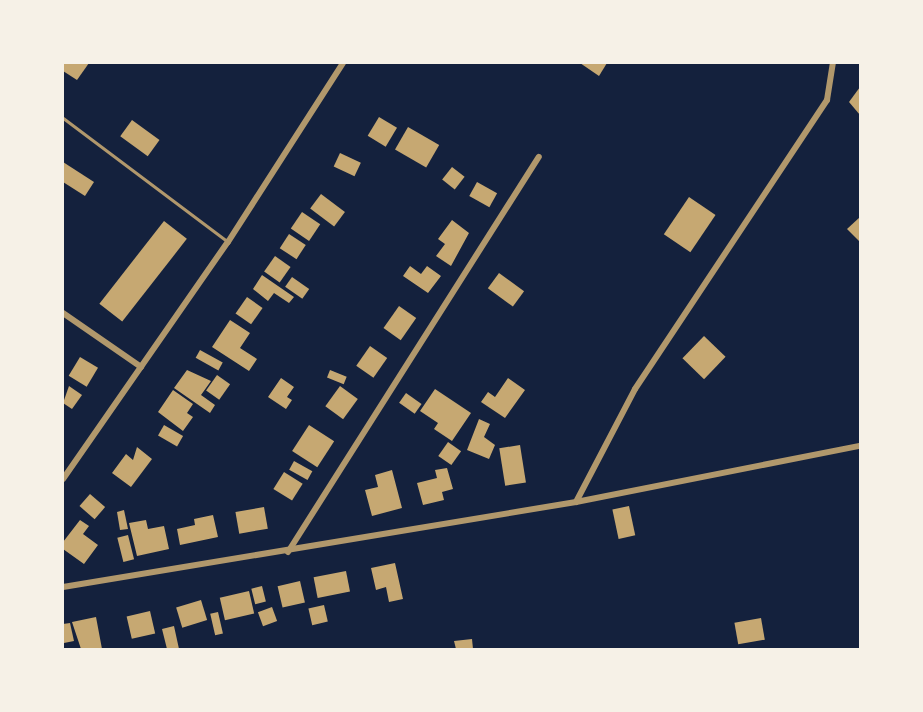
<!DOCTYPE html>
<html>
<head>
<meta charset="utf-8">
<style>
  body { margin:0 }
  #map { position:relative; width:923px; height:712px; overflow:hidden; background:#14213d; font-family:"Source Sans 3",sans-serif }
  div>[style] { position:absolute }
  [style*='--x'] { left:calc(var(--x)*1px); top:calc(var(--y)*1px); width:calc(var(--w)*1px); rotate:calc(var(--a)*1deg) }
  .building>* { inset:0; background:#c6a872; transform-origin:0 0 }
  .service>* { height:3px; margin:-1.5px; padding:0 1.5px; transform-origin:1.5px; border-radius:1.5px; background:#b1986c }
  .minor>* { height:6px; margin:-3px; padding:0 3px; transform-origin:3px; border-radius:3px; background:#b1986c }
  span { translate:-50% -50%; white-space:nowrap; text-align:center; line-height:1.15; -webkit-text-stroke:5px #f6f1e7; paint-order:stroke }
  .frame { position:absolute; inset:0; border:64px solid #f6f1e7; pointer-events:none }
</style>
</head>
<body>
<div id="map">
  <div class="building">
    <i style="clip-path:polygon(63px 63px,89px 63px,77px 80px,63px 71px)"></i>
    <i style="clip-path:polygon(580px 63px,607px 63px,599px 76px)"></i>
    <i style="clip-path:polygon(860px 87px,860px 115px,849px 102px)"></i>
    <i style="left:379px;top:117px;width:21px;height:22px;rotate:31deg"></i>
    <i style="left:132px;top:120px;width:34px;height:20px;rotate:36deg"></i>
    <i style="left:408px;top:127px;width:36px;height:26px;rotate:30deg"></i>
    <i style="left:340px;top:153px;width:23px;height:15px;rotate:25deg"></i>
    <i style="clip-path:polygon(63px 162px,94px 182px,85px 196px,63px 182px)"></i>
    <i style="left:452px;top:167px;width:16px;height:16px;rotate:38deg"></i>
    <i style="left:477px;top:182px;width:23px;height:16px;rotate:29deg"></i>
    <i style="left:321px;top:194px;width:30px;height:18px;rotate:37deg"></i>
    <i style="left:689px;top:197px;width:32px;height:45px;rotate:34deg"></i>
    <i style="left:302px;top:212px;width:22px;height:20px;rotate:34deg"></i>
    <i style="clip-path:polygon(860px 217px,860px 242px,847px 229px)"></i>
    <i style="clip-path:polygon(452px 220px,469px 233px,451px 266px,436px 256px,445px 244px,438px 239px)"></i>
    <i style="left:164px;top:221px;width:29px;height:105px;rotate:38deg"></i>
    <i style="left:289px;top:234px;width:20px;height:17px;rotate:33deg"></i>
    <i style="left:275px;top:256px;width:19px;height:19px;rotate:35deg"></i>
    <i style="clip-path:polygon(410px 266px,421px 274px,427px 266px,441px 276px,428px 293px,403px 276px)"></i>
    <i style="left:499px;top:273px;width:31px;height:19px;rotate:36deg"></i>
    <i style="clip-path:polygon(262px 275px,294px 297px,289px 303px,274px 293px,268px 301px,253px 289px)"></i>
    <i style="left:292px;top:277px;width:21px;height:12px;rotate:35deg"></i>
    <i style="left:247px;top:297px;width:19px;height:20px;rotate:35deg"></i>
    <i style="left:399px;top:306px;width:21px;height:27px;rotate:35deg"></i>
    <i style="clip-path:polygon(230px 320px,250px 333px,240px 348px,257px 359px,249px 371px,212px 347px)"></i>
    <i style="left:704px;top:336px;width:30px;height:31px;rotate:44deg"></i>
    <i style="left:370px;top:346px;width:21px;height:24px;rotate:35deg"></i>
    <i style="left:200px;top:350px;width:26px;height:9px;rotate:29deg"></i>
    <i style="left:80px;top:357px;width:21px;height:22px;rotate:31deg"></i>
    <i style="clip-path:polygon(187px 370px,211px 381px,201px 395px,215px 405px,210px 413px,174px 388px)"></i>
    <i style="left:330px;top:370px;width:18px;height:8px;rotate:22deg"></i>
    <i style="left:217px;top:375px;width:16px;height:19px;rotate:35deg"></i>
    <i style="clip-path:polygon(281px 378px,294px 387px,287px 397px,292px 400px,286px 409px,268px 397px)"></i>
    <i style="clip-path:polygon(508px 378px,525px 390px,505px 418px,481px 402px,488px 392px,495px 397px)"></i>
    <i style="clip-path:polygon(69px 386px,82px 395px,72px 409px,63px 403px)"></i>
    <i style="left:340px;top:386px;width:22px;height:25px;rotate:36deg"></i>
    <i style="clip-path:polygon(435px 389px,471px 413px,452px 441px,434px 429px,438px 423px,420px 411px)"></i>
    <i style="clip-path:polygon(173px 390px,193px 404px,187px 413px,193px 417px,183px 431px,158px 412px)"></i>
    <i style="left:406px;top:393px;width:19px;height:12px;rotate:35deg"></i>
    <i style="clip-path:polygon(479px 419px,490px 424px,484px 437px,495px 445px,489px 459px,467px 450px)"></i>
    <i style="left:164px;top:425px;width:22px;height:12px;rotate:30deg"></i>
    <i style="left:309px;top:425px;width:30px;height:31px;rotate:33deg"></i>
    <i style="left:448px;top:442px;width:16px;height:17px;rotate:35deg"></i>
    <i style="left:520px;top:445px;width:38px;height:21px;rotate:81deg"></i>
    <i style="clip-path:polygon(137px 447px,152px 459px,131px 487px,112px 473px,126px 454px,133px 460px)"></i>
    <i style="left:294px;top:461px;width:21px;height:10px;rotate:29deg"></i>
    <i style="clip-path:polygon(447px 468px,453px 489px,442px 492px,444px 500px,423px 505px,417px 483px,437px 478px,435px 470px)"></i>
    <i style="clip-path:polygon(392px 470px,402px 508px,372px 516px,365px 490px,378px 487px,375px 475px)"></i>
    <i style="left:284px;top:472px;width:22px;height:20px;rotate:32deg"></i>
    <i style="left:90px;top:494px;width:20px;height:16px;rotate:41deg"></i>
    <i style="left:629px;top:506px;width:30px;height:17px;rotate:78deg"></i>
    <i style="left:264px;top:507px;width:22px;height:29px;rotate:80deg"></i>
    <i style="clip-path:polygon(124px 510px,128px 529px,120px 530px,117px 512px)"></i>
    <i style="clip-path:polygon(213px 515px,218px 537px,180px 545px,177px 529px,195px 525px,194px 519px)"></i>
    <i style="clip-path:polygon(80px 520px,89px 526px,83px 534px,98px 545px,84px 564px,63px 549px,63px 542px)"></i>
    <i style="clip-path:polygon(146px 520px,148px 529px,164px 526px,169px 549px,137px 556px,129px 523px)"></i>
    <i style="left:128px;top:535px;width:25px;height:11px;rotate:76deg"></i>
    <i style="clip-path:polygon(395px 563px,403px 599px,389px 602px,386px 587px,376px 590px,371px 568px)"></i>
    <i style="left:346px;top:571px;width:21px;height:33px;rotate:79deg"></i>
    <i style="left:300px;top:581px;width:22px;height:23px;rotate:77deg"></i>
    <i style="left:262px;top:586px;width:16px;height:11px;rotate:76deg"></i>
    <i style="left:249px;top:591px;width:23px;height:30px;rotate:77deg"></i>
    <i style="left:201px;top:600px;width:21px;height:26px;rotate:73deg"></i>
    <i style="left:324px;top:605px;width:17px;height:16px;rotate:77deg"></i>
    <i style="left:272px;top:607px;width:15px;height:15px;rotate:70deg"></i>
    <i style="left:150px;top:611px;width:23px;height:24px;rotate:77deg"></i>
    <i style="left:218px;top:612px;width:22px;height:8px;rotate:77deg"></i>
    <i style="clip-path:polygon(96px 617px,102px 649px,81px 649px,72px 622px)"></i>
    <i style="left:761px;top:618px;width:22px;height:27px;rotate:80deg"></i>
    <i style="clip-path:polygon(70px 623px,74px 641px,64px 643px,63px 624px)"></i>
    <i style="clip-path:polygon(174px 626px,179px 649px,167px 649px,162px 629px)"></i>
    <i style="clip-path:polygon(472px 639px,473px 649px,456px 649px,454px 641px)"></i>
  </div>
  <div class="service">
    <i style="--x:63;--y:118;--w:206;--a:36.9"></i>
  </div>
  <div class="minor">
    <i style="--x:63;--y:313;--w:95;--a:34.7"></i>
    <i style="--x:63;--y:479;--w:289;--a:-55.2"></i>
    <i style="--x:228;--y:242;--w:213;--a:-57.3"></i>
    <i style="--x:576;--y:502;--w:127;--a:-62.4"></i>
    <i style="--x:635;--y:389;--w:347;--a:-56.4"></i>
    <i style="--x:827;--y:100;--w:37;--a:-81"></i>
    <i style="--x:288;--y:552;--w:468;--a:-57.6"></i>
    <i style="--x:63;--y:587;--w:520;--a:-9.41"></i>
    <i style="--x:576;--y:502;--w:289;--a:-11.2"></i>
  </div>
  <div class="frame"></div>
</div>
</body>
</html>
